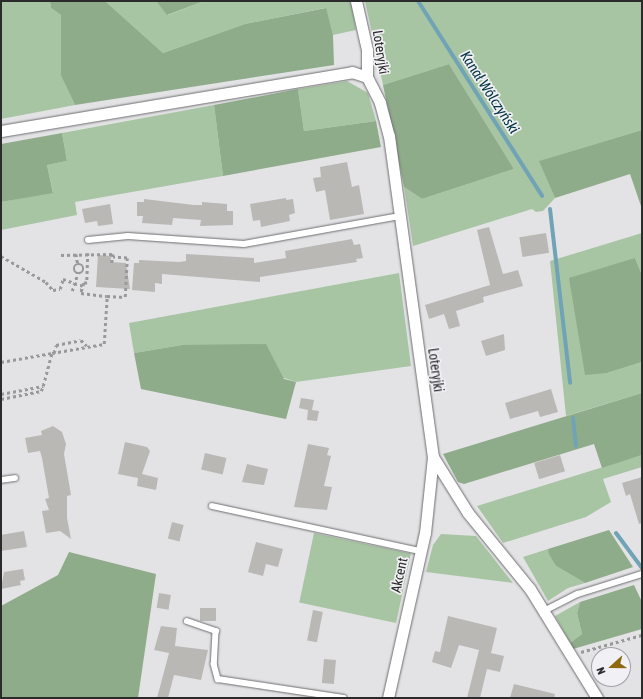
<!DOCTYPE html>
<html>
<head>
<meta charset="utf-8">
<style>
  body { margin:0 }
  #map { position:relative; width:643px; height:699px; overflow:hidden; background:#e3e3e6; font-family:"Asap Condensed",sans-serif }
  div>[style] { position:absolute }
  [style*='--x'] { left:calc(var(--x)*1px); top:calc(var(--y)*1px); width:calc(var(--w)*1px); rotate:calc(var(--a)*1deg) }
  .green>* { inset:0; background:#a8c5a3; transform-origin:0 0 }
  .forest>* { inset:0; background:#8eac89 }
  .stream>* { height:4px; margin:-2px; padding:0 2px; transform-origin:2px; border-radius:2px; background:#70a3b6 }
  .building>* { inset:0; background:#bab8b5; transform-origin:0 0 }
  .path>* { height:2.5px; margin-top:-1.25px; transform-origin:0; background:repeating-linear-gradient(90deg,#99999b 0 3px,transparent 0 6px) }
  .path>.ring { margin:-1.25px; padding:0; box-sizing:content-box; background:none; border:2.5px solid #99999b; border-radius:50% }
  .roads { filter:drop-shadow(0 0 1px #6d6d70) drop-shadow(0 0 1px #6d6d70) }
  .service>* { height:5.5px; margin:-2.75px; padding:0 2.75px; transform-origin:2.75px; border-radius:2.75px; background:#fff }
  .minor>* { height:11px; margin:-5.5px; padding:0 5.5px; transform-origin:5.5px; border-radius:5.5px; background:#fff }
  span { translate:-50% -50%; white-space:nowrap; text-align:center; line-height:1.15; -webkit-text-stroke:3.5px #f1f0f4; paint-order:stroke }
  .street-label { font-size:14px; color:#2b2b2c }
  .water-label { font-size:15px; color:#023441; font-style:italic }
  .frame { position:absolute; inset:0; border:2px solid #2b2b2c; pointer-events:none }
  .north { position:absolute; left:591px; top:647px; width:40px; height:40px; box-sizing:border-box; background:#f1f0f4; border:1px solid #a2a1a4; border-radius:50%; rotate:249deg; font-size:11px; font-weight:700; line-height:16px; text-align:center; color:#2b2b2c }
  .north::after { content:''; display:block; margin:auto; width:14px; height:18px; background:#8f690e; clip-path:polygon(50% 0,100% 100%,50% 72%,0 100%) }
</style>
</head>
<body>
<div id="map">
  <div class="green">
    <i style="clip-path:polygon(1px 1px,50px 1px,51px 8px,61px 15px,61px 76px,75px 105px,1px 119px)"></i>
    <i style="clip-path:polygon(105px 1px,156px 1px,168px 15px,204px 1px,351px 1px,356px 30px,333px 35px,325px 8px,245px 24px,163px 53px)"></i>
    <i style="clip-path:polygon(365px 1px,642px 1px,642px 130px,540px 161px,555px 198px,543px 211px,536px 212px,532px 209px,413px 246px,404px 187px,422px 199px,514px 169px,449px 64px,383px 85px)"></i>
    <i style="clip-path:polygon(347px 81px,368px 93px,376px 121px,304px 131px,298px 89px)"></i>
    <i style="clip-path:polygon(214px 105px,223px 176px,75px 202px,77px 215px,1px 230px,1px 202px,53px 192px,47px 165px,67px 161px,62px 133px)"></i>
    <i style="clip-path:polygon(642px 233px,642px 275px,635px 258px,607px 373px,642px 362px,642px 393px,566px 416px,550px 261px)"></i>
    <i style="clip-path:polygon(399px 273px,411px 366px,296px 382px,182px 345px,134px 353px,129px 323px)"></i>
    <i style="clip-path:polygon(642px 455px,642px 467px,603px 479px,611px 502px,586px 517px,503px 543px,477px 506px)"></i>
    <i style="left:314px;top:533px;width:99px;height:71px;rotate:12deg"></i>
    <i style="clip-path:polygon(441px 534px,476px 536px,513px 583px,426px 572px,433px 545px)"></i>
    <i style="clip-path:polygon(548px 549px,556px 566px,585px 583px,568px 588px,548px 601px,523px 557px)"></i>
    <i style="clip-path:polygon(580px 602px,577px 613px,582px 634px,570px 643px,555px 616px)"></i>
  </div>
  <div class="forest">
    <i style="clip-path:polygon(50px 1px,105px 1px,163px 53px,245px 24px,326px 8px,333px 35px,334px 65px,75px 105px,61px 76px,61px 15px,51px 8px)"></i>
    <i style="clip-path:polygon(156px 1px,204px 1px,167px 15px)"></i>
    <i style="clip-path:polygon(449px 64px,514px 169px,422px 199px,404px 187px,383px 85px)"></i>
    <i style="clip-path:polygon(298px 89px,304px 131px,376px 121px,381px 147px,223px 176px,214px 105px)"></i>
    <i style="clip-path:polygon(642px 130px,642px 209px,630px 174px,555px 198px,539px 161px)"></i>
    <i style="clip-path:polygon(62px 133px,67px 161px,47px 165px,53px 193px,1px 202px,1px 144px)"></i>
    <i style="clip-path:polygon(635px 258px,642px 275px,642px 362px,607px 373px,585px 375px,569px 278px)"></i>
    <i style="clip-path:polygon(266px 344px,284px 379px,296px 382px,286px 419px,141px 389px,134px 353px,182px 345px)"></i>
    <i style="clip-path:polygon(642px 393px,642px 455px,602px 468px,594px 444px,464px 484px,458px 482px,443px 454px)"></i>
    <i style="clip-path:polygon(609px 530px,633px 567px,585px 583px,556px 566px,549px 554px,548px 549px)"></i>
    <i style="clip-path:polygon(69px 552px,156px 574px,138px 698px,1px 697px,1px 606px,58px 575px)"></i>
    <i style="clip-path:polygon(634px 585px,642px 602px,642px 629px,573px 649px,570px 643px,582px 634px,577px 613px,580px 602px)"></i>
  </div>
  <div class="stream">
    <i style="--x:418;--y:1;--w:231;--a:57.5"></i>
    <i style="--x:550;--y:209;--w:175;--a:83.4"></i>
    <i style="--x:573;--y:418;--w:28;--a:84"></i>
    <i style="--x:616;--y:533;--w:44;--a:53.4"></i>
  </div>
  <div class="building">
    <i style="clip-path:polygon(347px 162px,352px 187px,359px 185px,364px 214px,330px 220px,325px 190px,316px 192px,313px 178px,321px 177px,320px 167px)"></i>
    <i style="clip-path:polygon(286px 198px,286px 200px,293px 199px,295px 213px,289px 215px,290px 221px,261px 227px,260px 220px,253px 221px,250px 204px)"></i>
    <i style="clip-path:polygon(144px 199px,194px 205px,202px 205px,202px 202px,227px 204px,227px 211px,233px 211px,233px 225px,200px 226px,201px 220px,173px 218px,172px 225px,142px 223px,143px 216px,137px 216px,137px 202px,144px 202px)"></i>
    <i style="clip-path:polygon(110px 204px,113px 224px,98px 226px,97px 221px,85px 223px,82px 209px)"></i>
    <i style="clip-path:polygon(489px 227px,503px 274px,518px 270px,523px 286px,483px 297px,484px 302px,456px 311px,460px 326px,449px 329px,444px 314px,429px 319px,425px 305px,490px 285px,477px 230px)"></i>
    <i style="left:546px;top:233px;width:20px;height:27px;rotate:81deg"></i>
    <i style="clip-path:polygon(352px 239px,354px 245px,360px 244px,363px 258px,356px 259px,357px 262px,260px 277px,260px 282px,162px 274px,162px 284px,155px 283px,155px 292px,132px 290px,134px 263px,139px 263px,139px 260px,179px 262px,186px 261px,186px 254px,254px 258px,254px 263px,286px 258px,285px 251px)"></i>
    <i style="clip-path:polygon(98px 255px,111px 256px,111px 262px,126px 263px,130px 289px,96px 287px)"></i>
    <i style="clip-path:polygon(504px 334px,505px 350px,486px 356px,481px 341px)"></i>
    <i style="clip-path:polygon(551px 389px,558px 412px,540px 417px,538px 411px,510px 419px,505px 403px)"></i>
    <i style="clip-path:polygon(301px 398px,314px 400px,312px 410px,319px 411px,317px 421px,307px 420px,308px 410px,299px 408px)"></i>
    <i style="clip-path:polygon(53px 426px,62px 432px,66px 444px,64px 454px,71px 495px,67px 496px,67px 518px,71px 539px,60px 531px,46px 533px,42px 511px,49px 510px,45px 499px,49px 498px,42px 458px,40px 451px,28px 453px,25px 438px,42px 435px,41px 431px)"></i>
    <i style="clip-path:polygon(125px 442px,147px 447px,150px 451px,142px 474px,158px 478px,156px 490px,137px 486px,138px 478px,118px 474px)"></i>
    <i style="clip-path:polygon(308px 444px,329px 448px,327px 455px,331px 456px,324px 486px,332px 487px,327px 510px,294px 507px)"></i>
    <i style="left:205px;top:453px;width:22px;height:17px;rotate:13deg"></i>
    <i style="left:560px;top:455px;width:17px;height:27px;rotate:73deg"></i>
    <i style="clip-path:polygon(247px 464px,268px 469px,264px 485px,242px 482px)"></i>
    <i style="clip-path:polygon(642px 477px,642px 523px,639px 524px,630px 494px,626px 496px,622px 483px)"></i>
    <i style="left:172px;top:522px;width:12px;height:17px;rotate:14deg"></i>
    <i style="clip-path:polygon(24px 531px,27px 547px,1px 551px,1px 535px)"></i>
    <i style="clip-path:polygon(256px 542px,283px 549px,278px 567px,266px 564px,263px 576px,248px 572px)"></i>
    <i style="clip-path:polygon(23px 569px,25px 580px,20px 581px,21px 585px,1px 589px,4px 572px)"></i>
    <i style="left:159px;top:593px;width:12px;height:15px;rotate:9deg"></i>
    <i style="left:200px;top:608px;width:16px;height:13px"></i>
    <i style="left:313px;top:610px;width:10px;height:31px;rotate:11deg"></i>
    <i style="clip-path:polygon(448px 616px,497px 628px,491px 653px,504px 656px,500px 672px,487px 669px,480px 698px,467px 698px,479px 650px,459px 645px,451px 668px,432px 662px,435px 651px,440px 652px)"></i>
    <i style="clip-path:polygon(161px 626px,177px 628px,175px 646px,208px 650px,201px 680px,174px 675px,168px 698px,157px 698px,169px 653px,154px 650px)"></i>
    <i style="left:324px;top:659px;width:12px;height:24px;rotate:5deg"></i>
    <i style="clip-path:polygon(514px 684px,555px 694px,554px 698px,510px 698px)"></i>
  </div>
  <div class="path">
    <i style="--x:88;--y:253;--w:30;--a:92"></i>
    <i style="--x:87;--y:283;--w:3;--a:180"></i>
    <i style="--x:84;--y:283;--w:10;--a:107"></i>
    <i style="--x:81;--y:293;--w:26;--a:7"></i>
    <i style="--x:76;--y:254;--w:10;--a:79"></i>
    <i style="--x:61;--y:255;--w:52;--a:-1.1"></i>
    <i style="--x:113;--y:254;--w:10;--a:96"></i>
    <i style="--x:1;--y:256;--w:52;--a:30"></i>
    <i style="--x:46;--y:282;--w:11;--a:49"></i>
    <i style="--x:53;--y:290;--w:7;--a:-8"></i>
    <i style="--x:60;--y:289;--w:10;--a:-73"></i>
    <i style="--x:63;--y:279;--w:21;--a:19"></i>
    <i class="ring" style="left:74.5px;top:264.5px;width:6.5px;height:6.5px"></i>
    <i style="--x:72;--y:291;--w:19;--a:-72"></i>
    <i style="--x:54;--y:353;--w:8;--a:-76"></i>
    <i style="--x:56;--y:345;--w:25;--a:-11"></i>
    <i style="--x:81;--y:340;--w:8;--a:45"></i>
    <i style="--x:1;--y:362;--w:52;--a:-10"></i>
    <i style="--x:1;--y:394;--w:43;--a:-10.8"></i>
    <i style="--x:43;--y:386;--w:34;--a:-75"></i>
    <i style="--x:52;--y:353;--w:53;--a:-9.8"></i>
    <i style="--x:104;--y:344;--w:48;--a:-86.4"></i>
    <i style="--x:107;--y:296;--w:18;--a:3"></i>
    <i style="--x:125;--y:297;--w:39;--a:-87"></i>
    <i style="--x:127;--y:258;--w:14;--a:-176"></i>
    <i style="--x:1;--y:399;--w:41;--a:-11.3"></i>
    <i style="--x:41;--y:391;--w:5;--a:-68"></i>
    <i style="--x:581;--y:652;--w:63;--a:-15.6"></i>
  </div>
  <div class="roads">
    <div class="service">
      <i style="--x:88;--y:240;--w:40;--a:-5.7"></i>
      <i style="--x:128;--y:236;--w:116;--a:3.9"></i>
      <i style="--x:244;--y:244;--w:158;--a:-10.2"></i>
      <i style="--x:1;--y:480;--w:14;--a:-8"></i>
      <i style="--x:212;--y:506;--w:213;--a:12.2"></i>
      <i style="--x:544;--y:611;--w:38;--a:-27"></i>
      <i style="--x:578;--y:594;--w:67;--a:-17.4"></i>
      <i style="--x:187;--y:621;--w:31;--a:19"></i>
      <i style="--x:216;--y:631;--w:33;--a:93"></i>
      <i style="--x:214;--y:664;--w:16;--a:75"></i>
      <i style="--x:218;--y:679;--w:127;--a:8.6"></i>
    </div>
    <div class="minor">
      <i style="--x:356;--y:1;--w:50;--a:77.3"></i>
      <i style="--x:367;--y:50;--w:27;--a:90"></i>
      <i style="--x:367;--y:77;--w:29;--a:63"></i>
      <i style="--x:380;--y:103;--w:34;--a:75"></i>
      <i style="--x:389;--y:136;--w:324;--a:82.2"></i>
      <i style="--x:433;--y:457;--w:66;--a:58"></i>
      <i style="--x:468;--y:513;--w:98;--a:50.8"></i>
      <i style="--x:530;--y:589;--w:128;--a:58.4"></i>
      <i style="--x:1;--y:131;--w:356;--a:-9.5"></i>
      <i style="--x:352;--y:72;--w:16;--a:18"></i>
      <i style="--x:388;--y:698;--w:169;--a:-77.4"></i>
      <i style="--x:425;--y:533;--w:76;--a:-84"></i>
    </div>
  </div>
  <div class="street-label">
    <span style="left:381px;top:52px;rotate:81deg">Loteryjki</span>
    <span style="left:436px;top:370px;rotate:82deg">Loteryjki</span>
    <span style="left:399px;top:575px;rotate:-78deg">Akcent</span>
  </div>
  <div class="water-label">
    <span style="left:490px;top:92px;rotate:57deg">Kanał Wólczyński</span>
  </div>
  <div class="frame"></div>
  <div class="north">N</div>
</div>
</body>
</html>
